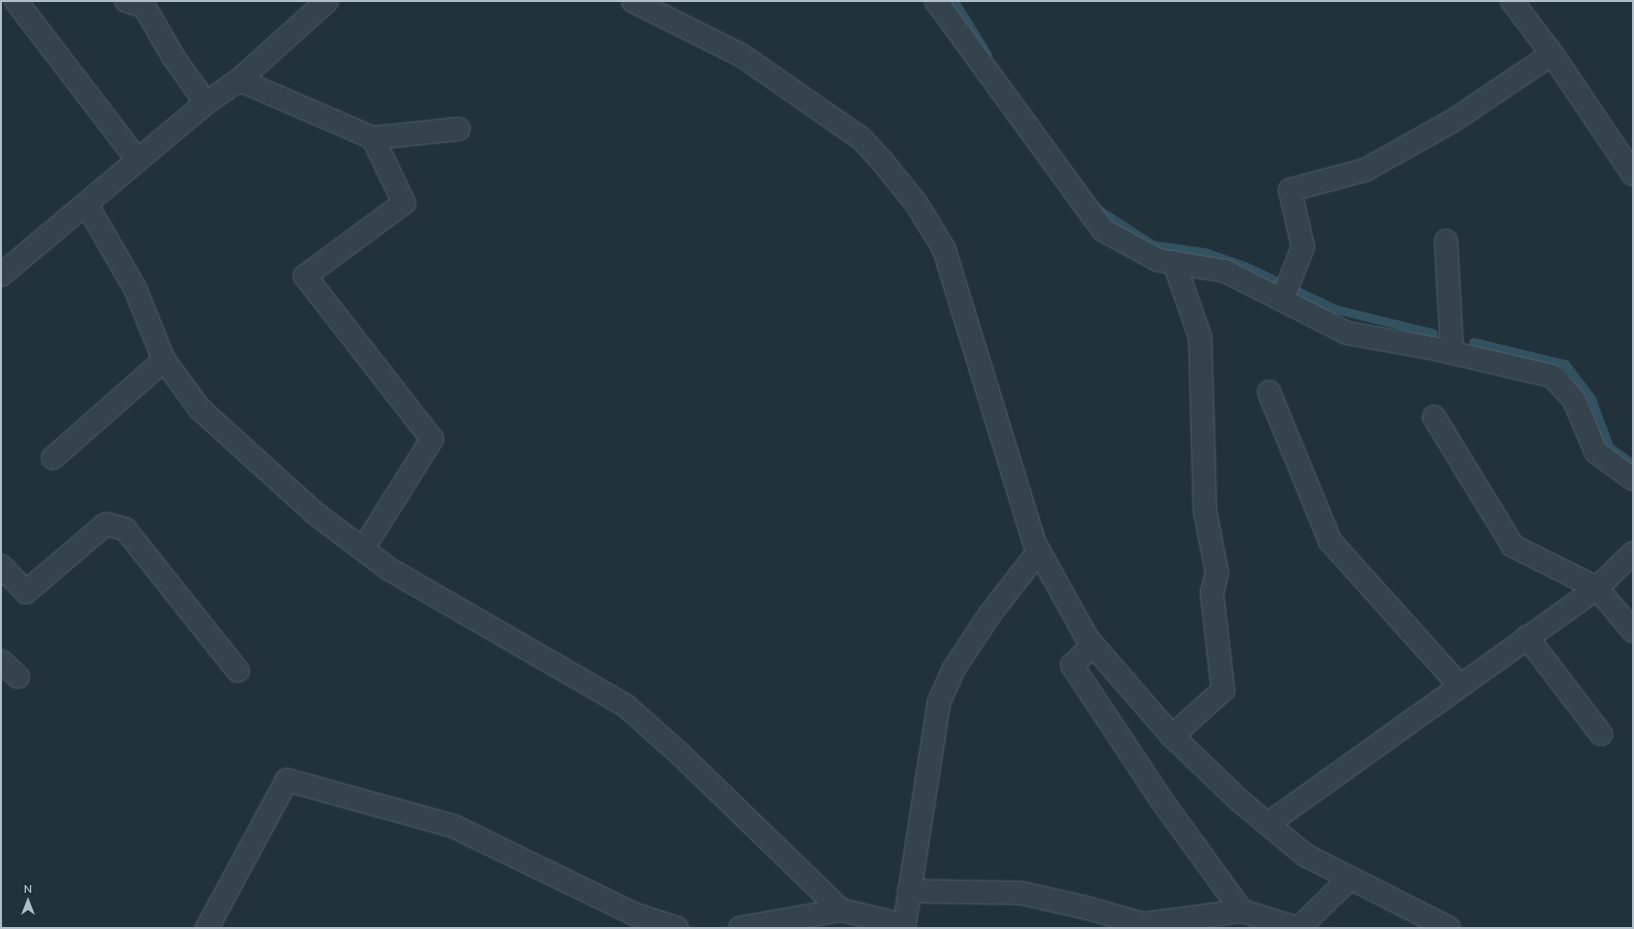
<!DOCTYPE html>
<html>
<head>
<meta charset="utf-8">
<style>
  body { margin:0 }
  #map { position:relative; width:1634px; height:929px; overflow:hidden; background:#21323b; font-family:Mulish,sans-serif }
  div>[style] { position:absolute }
  [style*='--x'] { left:calc(var(--x)*1px); top:calc(var(--y)*1px); width:calc(var(--w)*1px); rotate:calc(var(--a)*1deg) }
  .stream>* { height:9px; margin:-4.5px; padding:0 4.5px; transform-origin:4.5px; border-radius:4.5px; background:#325161 }
  .roads { filter:drop-shadow(0 0 1px #526169) drop-shadow(0 0 1px #526169) }
  .minor>* { height:22px; margin:-11px; padding:0 11px; transform-origin:11px; border-radius:11px; background:#34434c }
  span { translate:-50% -50%; white-space:nowrap; text-align:center; line-height:1.15; -webkit-text-stroke:3px #1a2830; paint-order:stroke }
  .frame { position:absolute; inset:0; border:2px solid #afbec8; pointer-events:none }
  .north { position:absolute; left:8px; top:881px; width:40px; height:40px; -webkit-text-stroke:3px #1a2830; paint-order:stroke; rotate:0deg; font-size:11px; font-weight:700; line-height:16px; text-align:center; color:#afbec8 }
  .north::after { content:''; display:block; margin:auto; width:14px; height:18px; background:#afbec8; clip-path:polygon(50% 0,100% 100%,50% 72%,0 100%) }
</style>
</head>
<body>
<div id="map">
  <div class="stream">
    <i style="--x:954;--y:1;--w:62;--a:58.1"></i>
    <i style="--x:1096;--y:208;--w:68;--a:33"></i>
    <i style="--x:1153;--y:245;--w:51;--a:7.8"></i>
    <i style="--x:1204;--y:252;--w:43;--a:18.9"></i>
    <i style="--x:1245;--y:266;--w:100;--a:25.5"></i>
    <i style="--x:1335;--y:309;--w:101;--a:13.8"></i>
    <i style="--x:1473;--y:342;--w:95;--a:13.4"></i>
    <i style="--x:1565;--y:364;--w:43;--a:52.6"></i>
    <i style="--x:1591;--y:398;--w:52;--a:69.8"></i>
    <i style="--x:1609;--y:447;--w:29;--a:35"></i>
  </div>
  <div class="roads">
    <div class="minor">
      <i style="--x:16;--y:1;--w:199;--a:52.6"></i>
      <i style="--x:126;--y:1;--w:19;--a:16"></i>
      <i style="--x:144;--y:6;--w:60;--a:60"></i>
      <i style="--x:174;--y:58;--w:55;--a:54.6"></i>
      <i style="--x:633;--y:1;--w:121;--a:26.6"></i>
      <i style="--x:741;--y:55;--w:147;--a:34.8"></i>
      <i style="--x:862;--y:139;--w:30;--a:48"></i>
      <i style="--x:882;--y:161;--w:54;--a:51"></i>
      <i style="--x:916;--y:203;--w:54;--a:58.7"></i>
      <i style="--x:944;--y:249;--w:309;--a:72.9"></i>
      <i style="--x:1035;--y:544;--w:107;--a:61"></i>
      <i style="--x:1087;--y:638;--w:130;--a:49.1"></i>
      <i style="--x:1172;--y:736;--w:94;--a:43.7"></i>
      <i style="--x:1240;--y:801;--w:85;--a:39.7"></i>
      <i style="--x:1305;--y:855;--w:161;--a:26.9"></i>
      <i style="--x:936;--y:1;--w:283;--a:53.9"></i>
      <i style="--x:1103;--y:230;--w:63;--a:28.6"></i>
      <i style="--x:1158;--y:260;--w:68;--a:9.3"></i>
      <i style="--x:1225;--y:271;--w:137;--a:26.9"></i>
      <i style="--x:1347;--y:333;--w:90;--a:10.2"></i>
      <i style="--x:1436;--y:349;--w:119;--a:13.1"></i>
      <i style="--x:1552;--y:376;--w:33;--a:47"></i>
      <i style="--x:1574;--y:400;--w:56;--a:67.1"></i>
      <i style="--x:1596;--y:452;--w:46;--a:36.1"></i>
      <i style="--x:1512;--y:1;--w:66;--a:53"></i>
      <i style="--x:1552;--y:54;--w:145;--a:56"></i>
      <i style="--x:239;--y:80;--w:146;--a:23.4"></i>
      <i style="--x:373;--y:138;--w:86;--a:-6"></i>
      <i style="--x:87;--y:205;--w:96;--a:60"></i>
      <i style="--x:135;--y:288;--w:78;--a:68.1"></i>
      <i style="--x:164;--y:360;--w:61;--a:53.7"></i>
      <i style="--x:200;--y:409;--w:156;--a:42.2"></i>
      <i style="--x:316;--y:514;--w:91;--a:37"></i>
      <i style="--x:389;--y:569;--w:274;--a:30"></i>
      <i style="--x:626;--y:706;--w:72;--a:41.6"></i>
      <i style="--x:680;--y:754;--w:224;--a:44.1"></i>
      <i style="--x:1446;--y:241;--w:111;--a:86.9"></i>
      <i style="--x:1;--y:275;--w:268;--a:-40"></i>
      <i style="--x:206;--y:103;--w:40;--a:-34.9"></i>
      <i style="--x:239;--y:80;--w:118;--a:-41.9"></i>
      <i style="--x:1282;--y:300;--w:57;--a:-68.4"></i>
      <i style="--x:1303;--y:247;--w:58;--a:-102.8"></i>
      <i style="--x:1290;--y:190;--w:78;--a:-14.9"></i>
      <i style="--x:1365;--y:170;--w:102;--a:-29.3"></i>
      <i style="--x:1454;--y:120;--w:118;--a:-34"></i>
      <i style="--x:1269;--y:392;--w:161;--a:67.7"></i>
      <i style="--x:1330;--y:541;--w:193;--a:48.1"></i>
      <i style="--x:1434;--y:417;--w:151;--a:58.5"></i>
      <i style="--x:1513;--y:546;--w:94;--a:26.6"></i>
      <i style="--x:1597;--y:588;--w:56;--a:50.1"></i>
      <i style="--x:53;--y:458;--w:148;--a:-41.4"></i>
      <i style="--x:363;--y:549;--w:130;--a:-57.9"></i>
      <i style="--x:432;--y:439;--w:207;--a:-127.9"></i>
      <i style="--x:305;--y:276;--w:123;--a:-36.4"></i>
      <i style="--x:404;--y:203;--w:72;--a:-115.5"></i>
      <i style="--x:1;--y:566;--w:36;--a:46"></i>
      <i style="--x:26;--y:592;--w:105;--a:-40.4"></i>
      <i style="--x:106;--y:524;--w:20;--a:15"></i>
      <i style="--x:125;--y:529;--w:181;--a:51.5"></i>
      <i style="--x:1527;--y:637;--w:122;--a:52.7"></i>
      <i style="--x:1093;--y:645;--w:29;--a:136"></i>
      <i style="--x:1072;--y:665;--w:163;--a:56.5"></i>
      <i style="--x:1162;--y:801;--w:136;--a:54"></i>
      <i style="--x:1242;--y:911;--w:59;--a:16.9"></i>
      <i style="--x:1;--y:661;--w:23;--a:43"></i>
      <i style="--x:1172;--y:736;--w:69;--a:-42"></i>
      <i style="--x:1223;--y:690;--w:98;--a:-96.5"></i>
      <i style="--x:1212;--y:593;--w:21;--a:-76"></i>
      <i style="--x:1217;--y:573;--w:63;--a:-101"></i>
      <i style="--x:1205;--y:511;--w:174;--a:-91.6"></i>
      <i style="--x:1200;--y:337;--w:79;--a:-109.1"></i>
      <i style="--x:1269;--y:823;--w:403;--a:-35.6"></i>
      <i style="--x:1597;--y:588;--w:50;--a:-44.2"></i>
      <i style="--x:909;--y:891;--w:112;--a:1"></i>
      <i style="--x:1021;--y:893;--w:68;--a:12.8"></i>
      <i style="--x:1087;--y:908;--w:58;--a:15.9"></i>
      <i style="--x:1143;--y:924;--w:100;--a:-7.5"></i>
      <i style="--x:207;--y:928;--w:168;--a:-61.6"></i>
      <i style="--x:287;--y:780;--w:172;--a:15.5"></i>
      <i style="--x:453;--y:826;--w:201;--a:25.9"></i>
      <i style="--x:634;--y:914;--w:45;--a:18"></i>
      <i style="--x:740;--y:928;--w:103;--a:-10.1"></i>
      <i style="--x:841;--y:910;--w:47;--a:13.4"></i>
      <i style="--x:887;--y:921;--w:16;--a:27"></i>
      <i style="--x:904;--y:928;--w:229;--a:-81.2"></i>
      <i style="--x:939;--y:702;--w:35;--a:-66"></i>
      <i style="--x:953;--y:670;--w:67;--a:-56.5"></i>
      <i style="--x:990;--y:614;--w:80;--a:-52.1"></i>
      <i style="--x:1299;--y:928;--w:71;--a:-44.4"></i>
    </div>
  </div>
  <div class="frame"></div>
  <div class="north">N</div>
</div>
</body>
</html>
